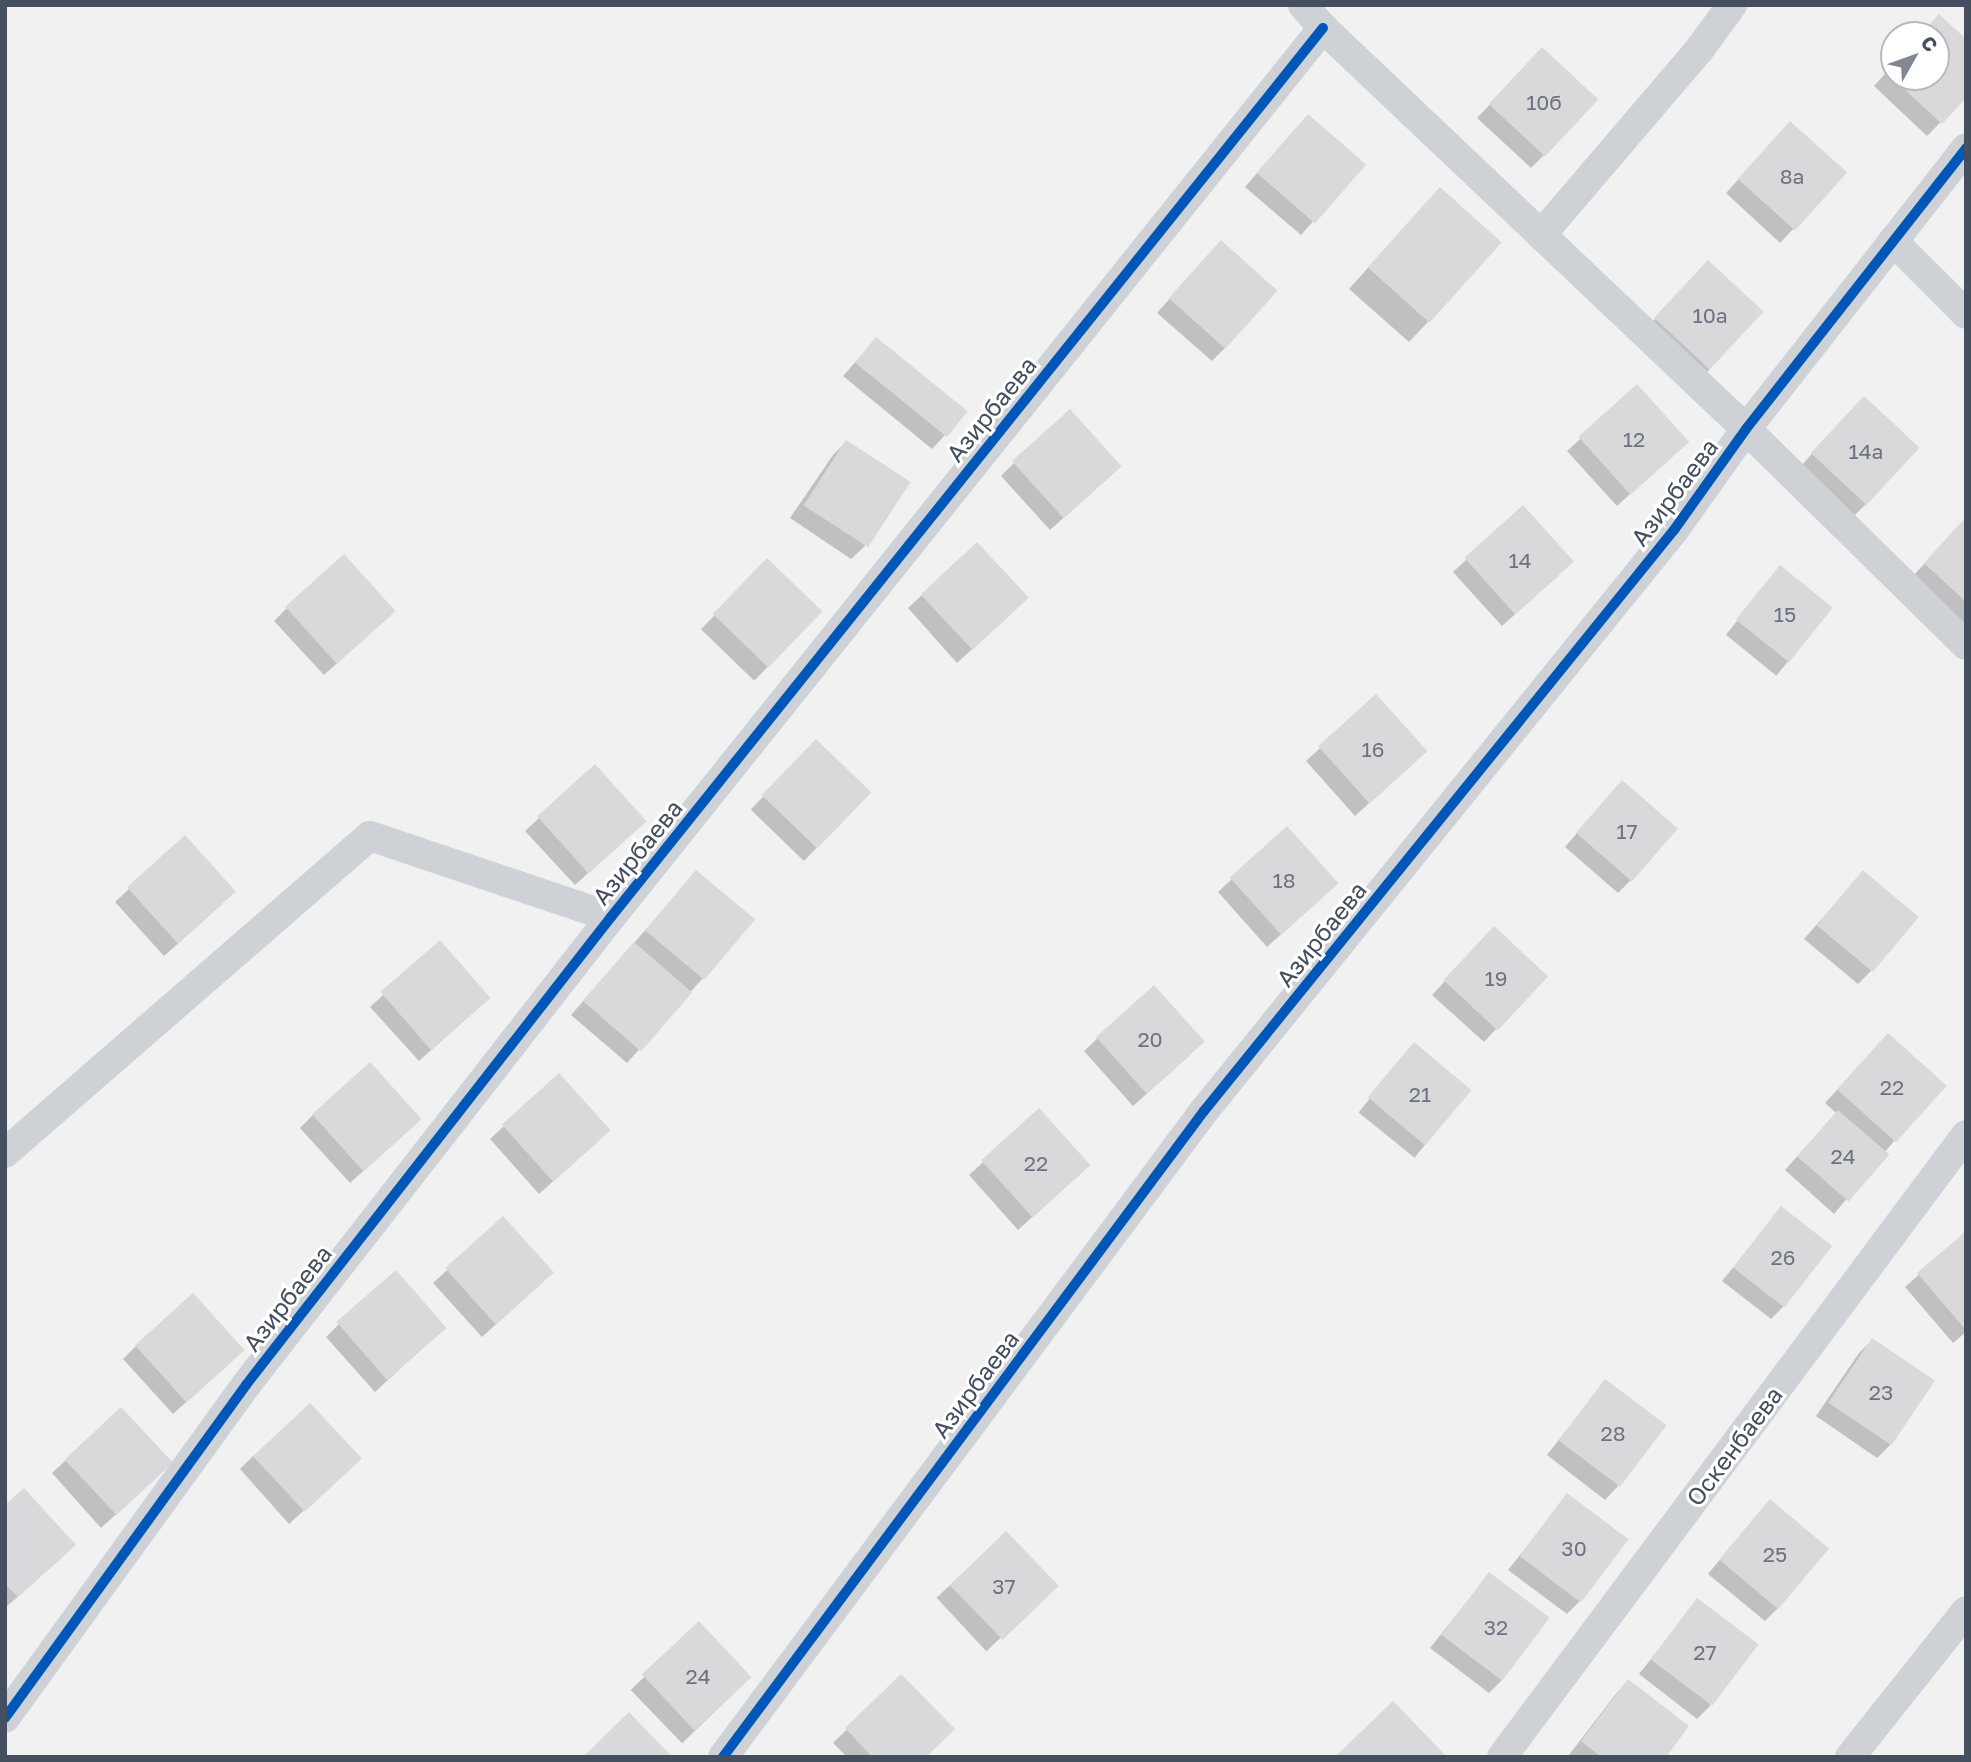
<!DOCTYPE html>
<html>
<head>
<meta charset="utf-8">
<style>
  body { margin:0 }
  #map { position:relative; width:1971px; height:1762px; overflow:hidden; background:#f2f1f1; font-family:"Golos Text",sans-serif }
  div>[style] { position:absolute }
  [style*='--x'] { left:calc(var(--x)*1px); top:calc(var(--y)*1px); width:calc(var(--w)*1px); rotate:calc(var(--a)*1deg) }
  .shadow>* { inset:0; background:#0003; transform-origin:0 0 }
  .building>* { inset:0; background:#d9d9db; transform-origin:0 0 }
  .street>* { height:30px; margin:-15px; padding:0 15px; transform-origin:15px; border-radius:15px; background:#ced1d5 }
  .cycleway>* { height:10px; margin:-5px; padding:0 5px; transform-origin:5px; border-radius:5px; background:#0057b8 }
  span { translate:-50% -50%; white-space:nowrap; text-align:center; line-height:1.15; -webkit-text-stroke:6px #fff; paint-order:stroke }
  .number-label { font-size:21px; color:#6c7380 }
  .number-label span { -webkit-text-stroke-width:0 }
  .street-label { font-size:24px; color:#464f60 }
  .frame { position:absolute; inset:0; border:7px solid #464f60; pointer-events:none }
  .north { position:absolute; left:1880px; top:21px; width:70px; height:70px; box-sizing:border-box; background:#fff; border:2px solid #b5b9bf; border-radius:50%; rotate:50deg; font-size:19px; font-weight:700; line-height:28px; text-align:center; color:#464f60 }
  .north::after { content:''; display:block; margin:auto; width:24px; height:32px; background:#828893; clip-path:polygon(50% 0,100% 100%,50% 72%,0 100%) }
</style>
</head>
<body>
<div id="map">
  <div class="shadow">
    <i style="clip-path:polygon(1939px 17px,1966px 96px,1927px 136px,1874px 86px,1894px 64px,1894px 77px,1936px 77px,1936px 35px,1921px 35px)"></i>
    <i style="clip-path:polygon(1529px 63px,1544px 155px,1531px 168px,1477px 118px)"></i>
    <i style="clip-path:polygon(1295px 129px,1364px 164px,1301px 235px,1245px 187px)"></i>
    <i style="clip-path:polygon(1777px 137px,1845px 174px,1780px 243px,1726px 193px)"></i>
    <i style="clip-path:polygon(1421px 209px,1428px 322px,1409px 342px,1349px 289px)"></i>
    <i style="clip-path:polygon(1208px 255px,1225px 348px,1212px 361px,1157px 313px)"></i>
    <i style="clip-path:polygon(1695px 276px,1710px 369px,1697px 382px,1643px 332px)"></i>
    <i style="clip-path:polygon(876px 339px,945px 435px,932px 449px,843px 376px)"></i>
    <i style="clip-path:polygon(1637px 387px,1673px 455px,1617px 506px,1567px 451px)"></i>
    <i style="clip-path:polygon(1851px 411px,1866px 504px,1853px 517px,1800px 467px)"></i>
    <i style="clip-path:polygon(846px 442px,907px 483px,865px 546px,851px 559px,790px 518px,833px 455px)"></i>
    <i style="clip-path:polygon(1014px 463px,1107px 479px,1050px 530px,1001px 476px)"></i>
    <i style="clip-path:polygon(1523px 507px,1559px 575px,1502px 626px,1453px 572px)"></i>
    <i style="clip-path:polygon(1966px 519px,1966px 627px,1912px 577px)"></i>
    <i style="clip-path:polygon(977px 544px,1014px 611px,957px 663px,908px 608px)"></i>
    <i style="left:767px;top:561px;width:74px;height:95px;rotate:44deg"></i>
    <i style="left:1780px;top:568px;width:65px;height:86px;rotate:39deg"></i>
    <i style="clip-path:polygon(287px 608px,380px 624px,324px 675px,274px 621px)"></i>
    <i style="clip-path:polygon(1376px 697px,1412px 764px,1355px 816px,1306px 761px)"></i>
    <i style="left:816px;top:742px;width:74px;height:94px;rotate:44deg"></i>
    <i style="clip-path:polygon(595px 766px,631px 834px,575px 885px,525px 831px)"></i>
    <i style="clip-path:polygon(1609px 796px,1631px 880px,1618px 893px,1565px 847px)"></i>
    <i style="clip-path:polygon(1287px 828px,1324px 896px,1267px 947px,1218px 892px)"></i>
    <i style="clip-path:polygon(185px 837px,221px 905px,164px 956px,115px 902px)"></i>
    <i style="clip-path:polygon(696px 872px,703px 978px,627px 1063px,571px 1015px)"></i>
    <i style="clip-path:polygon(1863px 872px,1871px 971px,1858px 984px,1804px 939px)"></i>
    <i style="clip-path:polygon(1481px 942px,1546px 976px,1484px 1042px,1432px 995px)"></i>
    <i style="clip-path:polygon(440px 943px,476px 1010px,419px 1061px,370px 1007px)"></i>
    <i style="clip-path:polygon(1153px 987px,1190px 1055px,1133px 1106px,1084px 1051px)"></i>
    <i style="left:1414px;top:1044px;width:72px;height:88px;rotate:39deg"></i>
    <i style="clip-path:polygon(1875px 1048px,1894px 1141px,1834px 1214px,1785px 1170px,1836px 1113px,1825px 1103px)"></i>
    <i style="clip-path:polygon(559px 1075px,596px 1143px,539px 1194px,490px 1139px)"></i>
    <i style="clip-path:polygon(1039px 1111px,1075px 1178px,1018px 1230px,969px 1175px)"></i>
    <i style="clip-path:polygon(313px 1115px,406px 1132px,350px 1183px,300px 1128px)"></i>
    <i style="clip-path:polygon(1781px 1209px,1784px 1306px,1771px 1319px,1722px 1281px)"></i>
    <i style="clip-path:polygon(503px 1219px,538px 1286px,482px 1337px,433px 1283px)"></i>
    <i style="clip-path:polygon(1966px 1233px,1966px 1332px,1953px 1343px,1905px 1287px)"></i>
    <i style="clip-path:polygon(339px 1324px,431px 1340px,375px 1392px,326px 1337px)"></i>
    <i style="clip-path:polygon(1872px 1340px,1890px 1445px,1877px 1458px,1816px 1416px,1859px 1353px)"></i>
    <i style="clip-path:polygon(136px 1346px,229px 1363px,173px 1414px,123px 1359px)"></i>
    <i style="clip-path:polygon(1605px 1381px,1618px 1486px,1605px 1500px,1547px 1455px)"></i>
    <i style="clip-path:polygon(121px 1409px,158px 1476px,101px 1528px,52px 1473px)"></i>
    <i style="clip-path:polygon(253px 1456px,346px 1472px,289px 1524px,240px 1469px)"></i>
    <i style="clip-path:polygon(1567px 1496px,1580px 1601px,1567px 1614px,1508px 1570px)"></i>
    <i style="clip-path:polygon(5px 1508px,61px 1558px,5px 1608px)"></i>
    <i style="clip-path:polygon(1757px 1515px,1778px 1608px,1765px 1621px,1708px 1574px)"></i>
    <i style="left:1006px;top:1533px;width:73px;height:95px;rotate:47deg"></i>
    <i style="clip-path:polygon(1489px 1574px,1502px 1680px,1489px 1693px,1430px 1648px)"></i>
    <i style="clip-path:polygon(1698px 1600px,1710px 1706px,1697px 1719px,1639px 1674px)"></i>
    <i style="left:699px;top:1624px;width:74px;height:95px;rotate:46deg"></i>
    <i style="clip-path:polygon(901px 1676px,924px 1757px,847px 1757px,833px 1743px)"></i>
    <i style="clip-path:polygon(1628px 1682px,1664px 1757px,1569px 1755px,1615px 1695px)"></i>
  </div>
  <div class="building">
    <i style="clip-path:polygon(1939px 14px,1966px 39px,1966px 98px,1942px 124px,1886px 72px,1894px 63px,1894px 77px,1936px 77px,1936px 35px,1920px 35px)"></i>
    <i style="left:1542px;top:47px;width:77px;height:78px;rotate:43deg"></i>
    <i style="left:1308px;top:114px;width:77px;height:78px;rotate:41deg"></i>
    <i style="left:1790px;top:121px;width:77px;height:78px;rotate:42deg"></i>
    <i style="left:1440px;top:187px;width:83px;height:108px;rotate:42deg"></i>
    <i style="left:1221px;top:240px;width:76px;height:78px;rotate:42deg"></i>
    <i style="left:1708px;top:260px;width:76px;height:79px;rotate:43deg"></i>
    <i style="left:876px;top:337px;width:118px;height:33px;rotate:39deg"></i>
    <i style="left:1637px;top:384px;width:78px;height:79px;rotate:48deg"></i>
    <i style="left:1864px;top:396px;width:76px;height:78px;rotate:43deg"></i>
    <i style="left:1070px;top:409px;width:77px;height:78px;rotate:48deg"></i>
    <i style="left:846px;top:440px;width:77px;height:78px;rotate:33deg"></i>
    <i style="left:1523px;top:505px;width:76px;height:79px;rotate:48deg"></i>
    <i style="clip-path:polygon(1966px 517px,1966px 602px,1924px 563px)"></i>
    <i style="left:977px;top:542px;width:76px;height:77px;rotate:47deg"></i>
    <i style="left:344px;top:554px;width:77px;height:79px;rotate:48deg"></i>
    <i style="left:767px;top:558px;width:77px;height:78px;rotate:44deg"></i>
    <i style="left:1780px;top:565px;width:68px;height:70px;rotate:39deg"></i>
    <i style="left:1376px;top:694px;width:77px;height:78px;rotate:48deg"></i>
    <i style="left:816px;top:739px;width:77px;height:78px;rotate:44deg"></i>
    <i style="left:595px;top:764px;width:77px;height:78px;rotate:48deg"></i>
    <i style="left:1622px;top:780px;width:74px;height:70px;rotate:41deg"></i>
    <i style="left:1287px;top:826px;width:77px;height:77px;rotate:48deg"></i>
    <i style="left:185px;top:835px;width:76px;height:78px;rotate:48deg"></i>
    <i style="left:696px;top:870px;width:77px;height:79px;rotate:40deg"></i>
    <i style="left:1863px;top:870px;width:73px;height:72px;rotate:40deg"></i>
    <i style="left:1494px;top:926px;width:74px;height:74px;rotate:43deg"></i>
    <i style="left:440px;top:940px;width:77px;height:79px;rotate:49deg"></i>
    <i style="left:634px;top:942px;width:77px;height:78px;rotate:41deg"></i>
    <i style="left:1154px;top:985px;width:76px;height:78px;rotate:48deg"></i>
    <i style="left:1888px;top:1033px;width:79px;height:76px;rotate:42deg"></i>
    <i style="left:1414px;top:1042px;width:75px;height:72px;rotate:40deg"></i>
    <i style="left:370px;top:1062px;width:77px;height:78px;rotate:48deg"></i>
    <i style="left:559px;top:1073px;width:77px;height:77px;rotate:48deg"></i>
    <i style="left:1039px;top:1108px;width:77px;height:78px;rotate:48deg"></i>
    <i style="left:1838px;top:1110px;width:68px;height:62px;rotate:41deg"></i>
    <i style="left:1781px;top:1206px;width:65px;height:78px;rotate:38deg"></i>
    <i style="left:503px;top:1216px;width:76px;height:78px;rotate:48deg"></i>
    <i style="clip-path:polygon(1966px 1231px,1966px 1330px,1917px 1273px)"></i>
    <i style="left:396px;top:1270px;width:77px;height:79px;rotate:49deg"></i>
    <i style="left:193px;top:1293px;width:77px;height:78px;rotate:48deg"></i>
    <i style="left:1872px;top:1338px;width:76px;height:78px;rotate:34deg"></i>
    <i style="left:1605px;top:1379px;width:77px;height:77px;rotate:37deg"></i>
    <i style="left:310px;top:1403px;width:76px;height:78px;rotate:47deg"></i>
    <i style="left:121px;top:1407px;width:76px;height:77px;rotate:47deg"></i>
    <i style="clip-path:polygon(24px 1488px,76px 1545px,18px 1597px,5px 1584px,5px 1505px)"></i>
    <i style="left:1567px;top:1493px;width:77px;height:79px;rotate:37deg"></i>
    <i style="left:1770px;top:1499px;width:77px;height:79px;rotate:40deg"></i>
    <i style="left:1006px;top:1531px;width:76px;height:78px;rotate:46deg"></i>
    <i style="left:1489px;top:1572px;width:76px;height:79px;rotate:37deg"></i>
    <i style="left:1697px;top:1598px;width:77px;height:77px;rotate:37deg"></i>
    <i style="left:699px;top:1621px;width:77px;height:78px;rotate:47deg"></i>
    <i style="clip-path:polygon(901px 1674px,955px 1729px,926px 1757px,872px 1757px,845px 1728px)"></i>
    <i style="clip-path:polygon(1628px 1679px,1689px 1726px,1666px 1757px,1601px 1757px,1581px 1741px)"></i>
    <i style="clip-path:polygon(1393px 1701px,1447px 1757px,1338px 1757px,1337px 1755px)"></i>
    <i style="clip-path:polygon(629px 1712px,672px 1757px,583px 1757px)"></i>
  </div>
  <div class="street">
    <i style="--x:1303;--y:5;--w:30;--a:49"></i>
    <i style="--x:1323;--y:28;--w:583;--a:43.47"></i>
    <i style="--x:1746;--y:429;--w:308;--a:44.5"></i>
    <i style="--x:1541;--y:235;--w:243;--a:-49.5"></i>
    <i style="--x:1699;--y:50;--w:56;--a:-53.7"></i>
    <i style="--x:1893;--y:241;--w:103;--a:45"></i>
    <i style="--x:5;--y:1153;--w:483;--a:-41"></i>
    <i style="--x:370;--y:836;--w:254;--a:18.6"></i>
    <i style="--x:5;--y:1718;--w:411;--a:-54.1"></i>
    <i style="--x:246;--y:1385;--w:594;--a:-52.05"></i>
    <i style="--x:611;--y:917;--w:1139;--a:-51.31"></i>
    <i style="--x:723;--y:1757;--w:805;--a:-53.33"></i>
    <i style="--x:1204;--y:1111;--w:747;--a:-51.03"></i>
    <i style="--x:1674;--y:530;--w:124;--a:-54.5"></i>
    <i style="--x:1746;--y:429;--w:357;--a:-51.9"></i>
    <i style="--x:1502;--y:1757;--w:776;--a:-53.28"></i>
    <i style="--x:1850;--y:1757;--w:186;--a:-51.5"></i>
  </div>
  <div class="cycleway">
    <i style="--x:5;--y:1718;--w:411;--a:-54.1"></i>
    <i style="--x:246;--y:1385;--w:594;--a:-52.05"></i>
    <i style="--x:611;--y:917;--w:1139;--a:-51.31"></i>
    <i style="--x:723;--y:1757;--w:805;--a:-53.33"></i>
    <i style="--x:1204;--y:1111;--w:747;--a:-51.03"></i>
    <i style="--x:1674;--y:530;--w:124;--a:-54.5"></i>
    <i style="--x:1746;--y:429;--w:357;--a:-51.9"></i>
  </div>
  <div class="number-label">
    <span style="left:1544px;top:102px">10б</span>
    <span style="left:1792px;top:176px">8а</span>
    <span style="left:1710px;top:315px">10а</span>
    <span style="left:1634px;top:439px">12</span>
    <span style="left:1866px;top:451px">14а</span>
    <span style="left:1520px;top:560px">14</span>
    <span style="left:1785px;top:614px">15</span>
    <span style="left:1373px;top:749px">16</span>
    <span style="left:1627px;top:831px">17</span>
    <span style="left:1284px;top:880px">18</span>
    <span style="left:1496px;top:978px">19</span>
    <span style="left:1150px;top:1039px">20</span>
    <span style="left:1892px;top:1087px">22</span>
    <span style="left:1420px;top:1094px">21</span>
    <span style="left:1843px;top:1156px">24</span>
    <span style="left:1036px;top:1163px">22</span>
    <span style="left:1783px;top:1257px">26</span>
    <span style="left:1881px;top:1392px">23</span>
    <span style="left:1613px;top:1433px">28</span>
    <span style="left:1574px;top:1548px">30</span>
    <span style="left:1775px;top:1554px">25</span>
    <span style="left:1004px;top:1586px">37</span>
    <span style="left:1496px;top:1627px">32</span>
    <span style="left:1705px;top:1652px">27</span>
    <span style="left:698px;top:1676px">24</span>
  </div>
  <div class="street-label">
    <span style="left:991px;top:409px;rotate:-51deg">Азирбаева</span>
    <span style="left:1674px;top:492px;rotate:-53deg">Азирбаева</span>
    <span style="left:637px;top:852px;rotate:-51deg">Азирбаева</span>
    <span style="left:1321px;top:934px;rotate:-51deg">Азирбаева</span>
    <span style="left:287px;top:1298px;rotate:-52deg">Азирбаева</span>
    <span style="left:975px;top:1384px;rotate:-53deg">Азирбаева</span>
    <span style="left:1734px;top:1446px;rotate:-53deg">Оскенбаева</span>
  </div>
  <div class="frame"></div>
  <div class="north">С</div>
</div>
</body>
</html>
